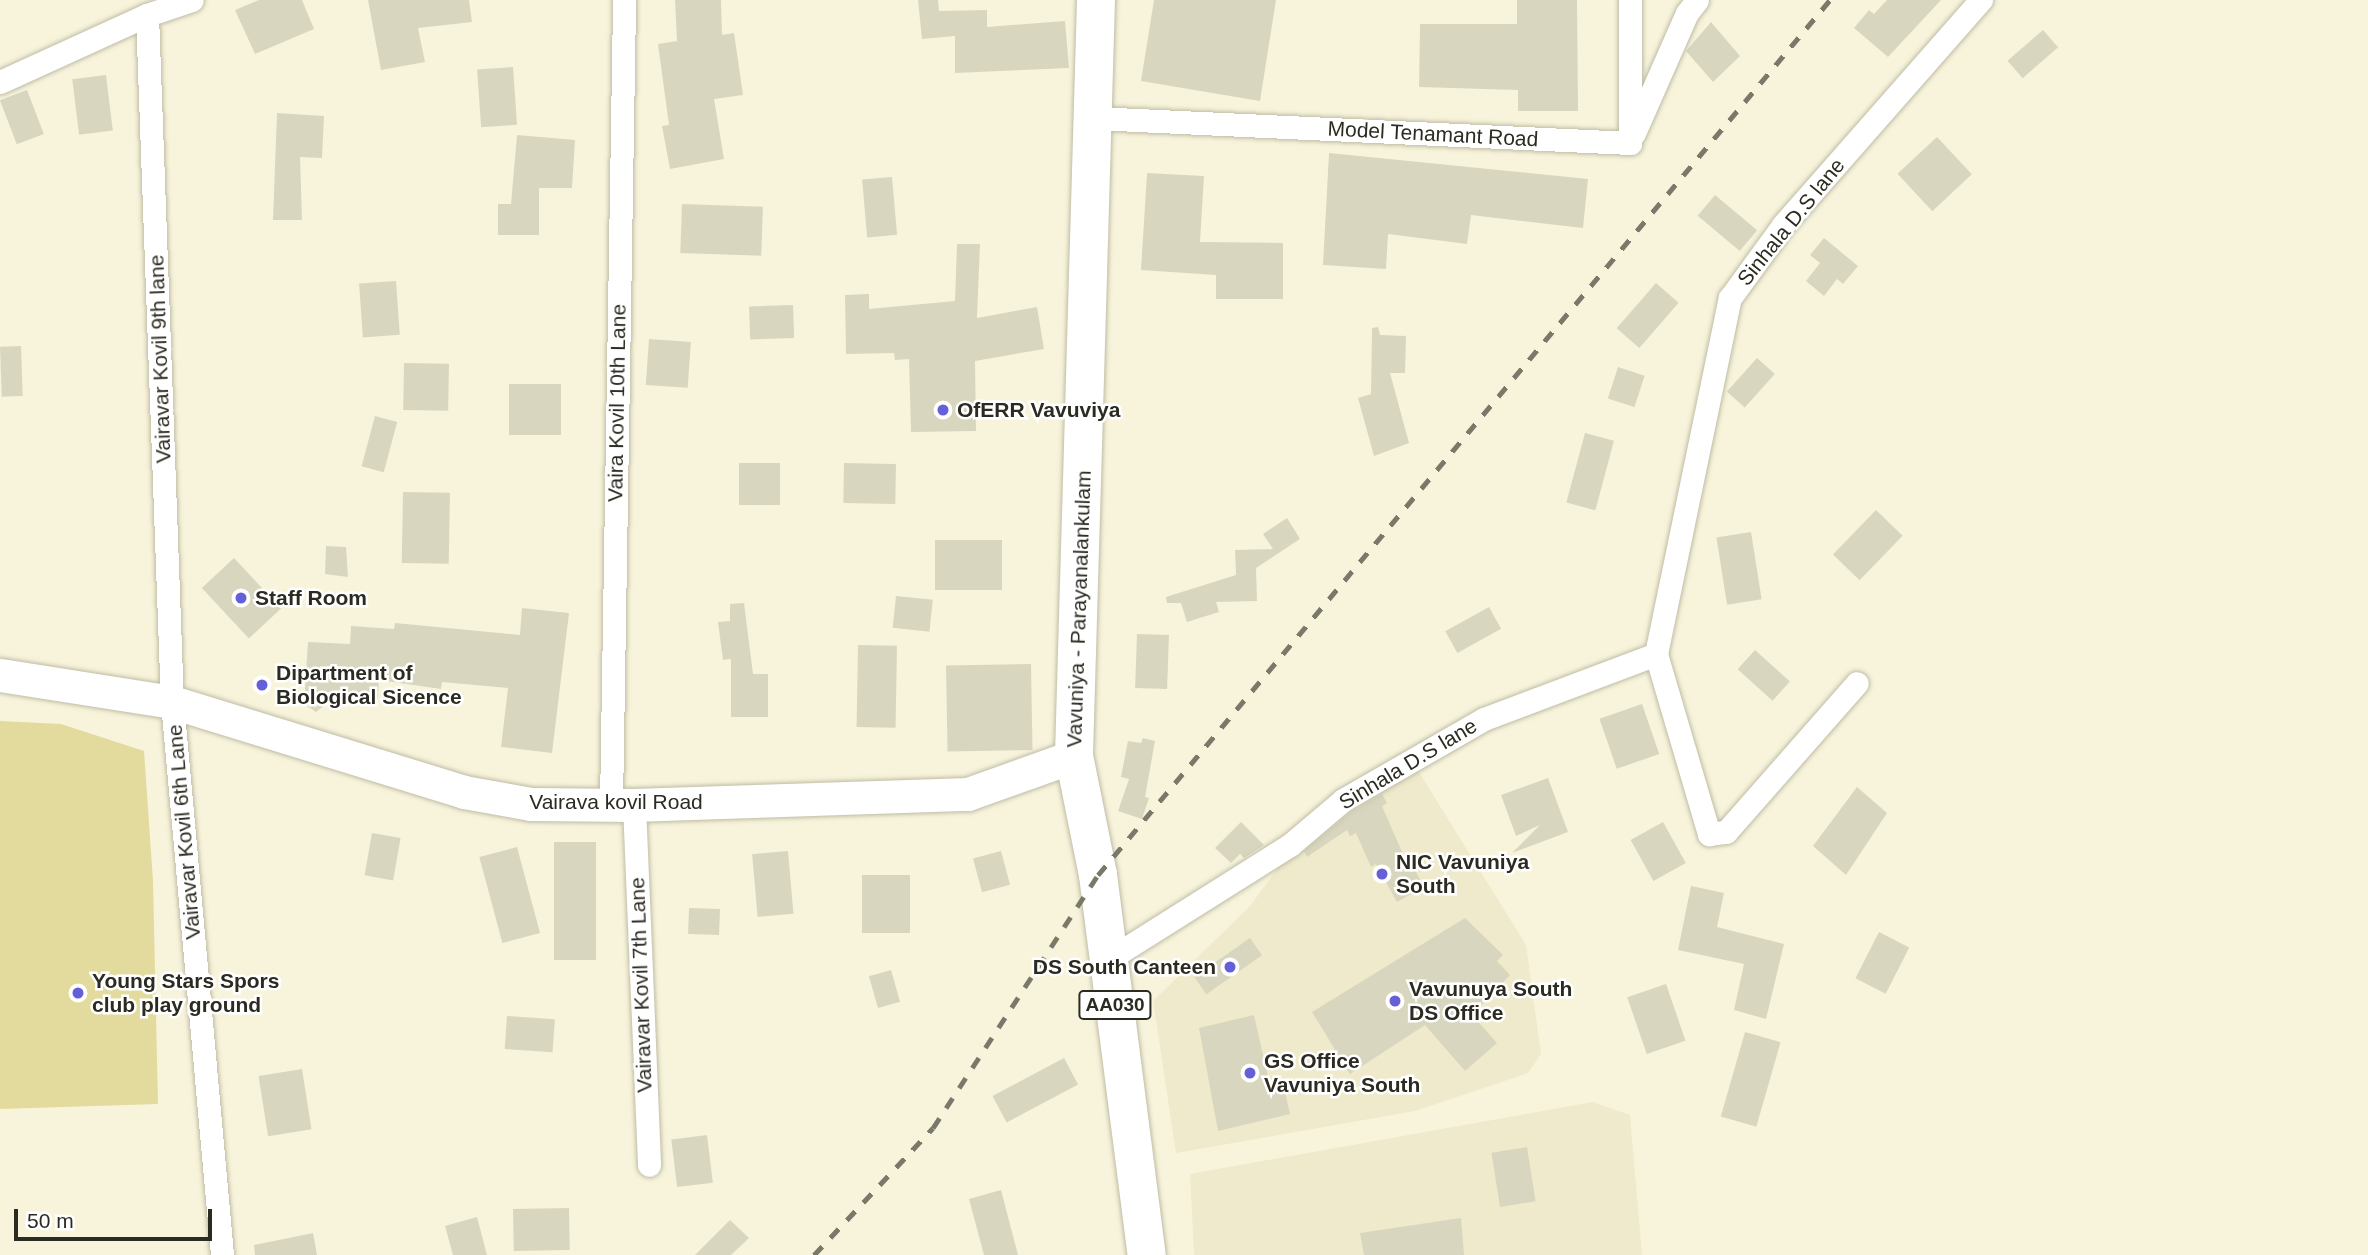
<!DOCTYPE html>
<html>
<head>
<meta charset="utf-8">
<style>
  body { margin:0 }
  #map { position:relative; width:2368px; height:1255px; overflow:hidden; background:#f8f4dc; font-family:Arial,sans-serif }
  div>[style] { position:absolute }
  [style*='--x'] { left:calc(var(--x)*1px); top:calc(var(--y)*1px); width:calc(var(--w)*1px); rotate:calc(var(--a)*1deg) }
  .built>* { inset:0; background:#eeeacb }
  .green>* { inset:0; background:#e3da9d }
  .building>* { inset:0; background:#d9d6bf; transform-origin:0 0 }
  .roads { filter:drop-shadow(0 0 2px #bfbca5) drop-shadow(0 0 2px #bfbca5) }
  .street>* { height:23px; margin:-11.5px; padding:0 11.5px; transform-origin:11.5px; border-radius:11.5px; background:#fff }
  .secondary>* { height:33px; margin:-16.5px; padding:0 16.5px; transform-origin:16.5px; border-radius:16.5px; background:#fff }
  .highway>* { height:38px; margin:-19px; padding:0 19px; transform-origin:19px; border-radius:19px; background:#fff }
  .rail>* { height:5px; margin-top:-2.5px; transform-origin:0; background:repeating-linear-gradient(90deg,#7a7869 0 12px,transparent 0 24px) }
  .dots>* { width:19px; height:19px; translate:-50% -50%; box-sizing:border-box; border:4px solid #fff; border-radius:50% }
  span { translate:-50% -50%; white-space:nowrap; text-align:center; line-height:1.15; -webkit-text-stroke:5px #fff; paint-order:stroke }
  .shield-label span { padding:2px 5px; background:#fff; border:2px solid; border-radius:5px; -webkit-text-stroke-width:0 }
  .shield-label { font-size:19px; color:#2c2b22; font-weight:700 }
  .street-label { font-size:21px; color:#2c2b22 }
  .poi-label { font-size:21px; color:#2c2b22; font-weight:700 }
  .left { translate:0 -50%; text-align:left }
  .right { translate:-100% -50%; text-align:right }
  .scale { position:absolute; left:14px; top:1209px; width:198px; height:32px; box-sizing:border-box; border:4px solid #2c2b22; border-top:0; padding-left:9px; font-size:21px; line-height:24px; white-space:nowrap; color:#2c2b22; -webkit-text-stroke:5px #fff; paint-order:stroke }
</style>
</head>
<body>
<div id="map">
  <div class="built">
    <i style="clip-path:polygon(1414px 764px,1526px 945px,1541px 1054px,1528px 1073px,1415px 1111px,1176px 1153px,1153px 1001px,1250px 906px,1297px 842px)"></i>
    <i style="clip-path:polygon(1593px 1102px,1630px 1115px,1642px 1255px,1194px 1255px,1190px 1174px)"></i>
  </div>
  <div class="green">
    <i style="clip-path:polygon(0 721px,61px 724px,144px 751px,153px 881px,158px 1104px,0 1109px)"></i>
  </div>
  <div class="building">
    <i style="clip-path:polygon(259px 0,302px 0,314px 29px,255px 54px,235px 10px)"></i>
    <i style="clip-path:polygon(368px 0,469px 0,472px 22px,418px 28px,425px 62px,381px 70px)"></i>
    <i style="clip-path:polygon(675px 0,721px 0,722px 35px,734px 33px,743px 95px,714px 99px,724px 159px,670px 169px,662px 126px,669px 125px,658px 44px,677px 41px)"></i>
    <i style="clip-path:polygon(918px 0,938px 0,939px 11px,987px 10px,987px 27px,1065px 21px,1069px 68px,955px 73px,955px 36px,922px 39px)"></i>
    <i style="clip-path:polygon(1154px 0,1276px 0,1260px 101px,1141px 81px)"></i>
    <i style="clip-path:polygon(1517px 0,1577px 0,1578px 111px,1518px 111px,1518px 90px,1419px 87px,1420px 24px,1517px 24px)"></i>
    <i style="clip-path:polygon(1887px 0,1941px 0,1888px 57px,1854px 28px,1869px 10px,1874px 14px)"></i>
    <i style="clip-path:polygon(1711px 22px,1740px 56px,1713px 82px,1686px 51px)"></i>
    <i style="left:2043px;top:30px;width:23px;height:47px;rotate:49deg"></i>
    <i style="left:513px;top:67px;width:58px;height:36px;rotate:86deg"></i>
    <i style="left:106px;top:75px;width:56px;height:34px;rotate:83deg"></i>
    <i style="left:27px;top:90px;width:47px;height:29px;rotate:69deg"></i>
    <i style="clip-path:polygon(277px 113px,324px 116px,322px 158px,300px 157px,302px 220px,273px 220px)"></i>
    <i style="clip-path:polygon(517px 135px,575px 140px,572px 188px,539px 188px,539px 235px,498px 235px,498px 204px,511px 204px)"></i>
    <i style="left:1937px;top:137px;width:51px;height:54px;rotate:47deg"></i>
    <i style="clip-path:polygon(1329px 153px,1588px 179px,1583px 228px,1471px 215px,1467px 244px,1388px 234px,1386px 269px,1323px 265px)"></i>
    <i style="clip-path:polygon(1147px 173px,1204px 176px,1200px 242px,1283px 243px,1283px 299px,1216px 299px,1216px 275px,1141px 270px)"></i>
    <i style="left:892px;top:177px;width:58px;height:30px;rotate:85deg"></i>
    <i style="left:1715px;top:195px;width:55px;height:27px;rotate:40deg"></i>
    <i style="left:682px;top:204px;width:81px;height:49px;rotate:2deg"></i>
    <i style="clip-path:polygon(1824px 238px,1858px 266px,1843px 284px,1837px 279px,1824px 296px,1806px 281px,1820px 263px,1810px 255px)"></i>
    <i style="clip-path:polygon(957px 244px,980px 244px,977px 318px,1037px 307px,1044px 349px,975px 361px,976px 431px,911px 432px,909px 359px,895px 360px,894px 353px,846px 354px,845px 295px,869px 294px,869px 309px,955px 301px)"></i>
    <i style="left:396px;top:281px;width:54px;height:37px;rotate:86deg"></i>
    <i style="left:1656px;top:283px;width:30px;height:60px;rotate:41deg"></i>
    <i style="left:793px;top:305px;width:33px;height:44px;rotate:88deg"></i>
    <i style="clip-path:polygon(1378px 327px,1380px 335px,1406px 336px,1405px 373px,1390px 373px,1409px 443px,1374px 456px,1358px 398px,1371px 394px,1372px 328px)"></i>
    <i style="left:649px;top:339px;width:42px;height:46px;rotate:4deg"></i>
    <i style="left:21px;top:346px;width:50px;height:21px;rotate:88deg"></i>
    <i style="left:1757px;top:358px;width:24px;height:45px;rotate:42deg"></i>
    <i style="left:404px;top:363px;width:45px;height:47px;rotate:1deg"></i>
    <i style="left:1618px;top:367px;width:28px;height:33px;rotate:18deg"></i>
    <i style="left:509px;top:384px;width:52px;height:51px"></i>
    <i style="left:375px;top:416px;width:23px;height:52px;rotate:15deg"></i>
    <i style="left:1585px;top:433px;width:30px;height:72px;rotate:15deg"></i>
    <i style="left:739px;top:463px;width:41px;height:42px"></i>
    <i style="left:844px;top:463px;width:52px;height:40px;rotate:1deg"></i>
    <i style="left:403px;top:492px;width:47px;height:71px;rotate:1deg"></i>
    <i style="left:1876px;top:510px;width:37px;height:62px;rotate:44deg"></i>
    <i style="clip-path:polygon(1287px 518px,1300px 539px,1256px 568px,1257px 601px,1216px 602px,1219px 612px,1187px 622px,1181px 603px,1167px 603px,1166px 597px,1236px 575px,1235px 550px,1273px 549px,1263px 534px)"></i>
    <i style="left:1751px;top:532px;width:68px;height:35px;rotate:81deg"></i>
    <i style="left:1002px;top:540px;width:50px;height:67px;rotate:90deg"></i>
    <i style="clip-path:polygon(326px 546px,346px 547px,348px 577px,325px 574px)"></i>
    <i style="left:234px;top:558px;width:69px;height:44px;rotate:47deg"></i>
    <i style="left:896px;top:596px;width:37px;height:32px;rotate:6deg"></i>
    <i style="clip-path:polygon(744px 603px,753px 674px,768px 674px,768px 717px,731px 717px,731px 659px,723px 660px,718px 622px,730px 621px,730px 604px)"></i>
    <i style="left:1489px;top:607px;width:25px;height:50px;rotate:61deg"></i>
    <i style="clip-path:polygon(522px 608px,569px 613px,552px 753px,501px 747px,508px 688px,442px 682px,441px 689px,379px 680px,378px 699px,335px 697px,316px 712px,304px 704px,308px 642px,350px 644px,351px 626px,394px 629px,395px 623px,520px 635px)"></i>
    <i style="left:1137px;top:634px;width:32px;height:54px;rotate:2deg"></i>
    <i style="left:858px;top:645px;width:39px;height:82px;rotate:1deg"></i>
    <i style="left:1755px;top:650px;width:47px;height:26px;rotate:42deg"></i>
    <i style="left:1031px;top:664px;width:86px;height:85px;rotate:89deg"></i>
    <i style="left:1642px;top:704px;width:53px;height:45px;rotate:71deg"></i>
    <i style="clip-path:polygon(1143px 738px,1155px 741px,1145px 797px,1149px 798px,1142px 819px,1118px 811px,1129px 779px,1121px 777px,1128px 741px,1141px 743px)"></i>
    <i style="clip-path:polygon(1548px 778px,1568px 832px,1512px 853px,1540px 825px,1516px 836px,1501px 795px)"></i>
    <i style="clip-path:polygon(1857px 787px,1887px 813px,1846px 875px,1813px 846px)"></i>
    <i style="clip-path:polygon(1382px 794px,1387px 803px,1382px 806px,1406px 861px,1409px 859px,1424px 887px,1397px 902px,1376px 864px,1371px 867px,1356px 833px,1350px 836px,1347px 830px,1307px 857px,1304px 851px,1351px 812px)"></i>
    <i style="clip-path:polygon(1241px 822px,1264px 845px,1244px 858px,1240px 854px,1231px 863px,1215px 848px)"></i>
    <i style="left:1663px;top:822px;width:47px;height:37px;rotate:61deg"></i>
    <i style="left:372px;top:833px;width:29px;height:43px;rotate:10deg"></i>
    <i style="left:596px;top:842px;width:118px;height:42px;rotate:90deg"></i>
    <i style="left:517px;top:847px;width:89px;height:39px;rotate:75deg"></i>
    <i style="left:788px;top:851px;width:63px;height:36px;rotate:85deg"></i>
    <i style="left:1001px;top:851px;width:35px;height:29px;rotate:75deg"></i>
    <i style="left:862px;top:875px;width:48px;height:58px"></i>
    <i style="clip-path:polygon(1691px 886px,1724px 893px,1717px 927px,1784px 944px,1766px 1019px,1734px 1010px,1744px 964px,1678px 950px)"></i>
    <i style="left:689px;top:908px;width:31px;height:26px;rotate:2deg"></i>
    <i style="clip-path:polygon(1465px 918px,1503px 955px,1497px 961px,1510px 975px,1472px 1015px,1497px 1043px,1465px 1071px,1425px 1025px,1350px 1074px,1312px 1012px)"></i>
    <i style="left:1879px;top:932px;width:34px;height:52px;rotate:27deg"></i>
    <i style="left:1250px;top:938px;width:21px;height:68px;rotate:55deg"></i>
    <i style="left:891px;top:970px;width:33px;height:23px;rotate:74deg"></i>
    <i style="left:1666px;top:984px;width:60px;height:41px;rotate:71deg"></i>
    <i style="clip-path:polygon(1254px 1015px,1270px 1086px,1283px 1083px,1290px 1114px,1218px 1131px,1199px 1028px)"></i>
    <i style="left:507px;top:1016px;width:48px;height:33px;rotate:4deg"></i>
    <i style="left:1745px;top:1032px;width:37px;height:88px;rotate:16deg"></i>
    <i style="left:1064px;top:1058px;width:30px;height:81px;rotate:62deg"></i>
    <i style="left:302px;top:1069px;width:61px;height:44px;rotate:81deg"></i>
    <i style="left:707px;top:1135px;width:48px;height:36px;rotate:83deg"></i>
    <i style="left:1527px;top:1147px;width:55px;height:36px;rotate:81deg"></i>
    <i style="clip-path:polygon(1001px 1190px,1018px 1255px,984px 1255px,969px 1199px)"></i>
    <i style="left:569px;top:1208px;width:42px;height:56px;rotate:89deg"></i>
    <i style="clip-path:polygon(477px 1217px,487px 1255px,453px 1255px,445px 1226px)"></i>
    <i style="clip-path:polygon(1461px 1218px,1464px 1255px,1364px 1255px,1360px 1233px)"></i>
    <i style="clip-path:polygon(730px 1220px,749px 1238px,731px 1255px,695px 1255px)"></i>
    <i style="clip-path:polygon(313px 1233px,317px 1255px,255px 1255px,254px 1245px)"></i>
  </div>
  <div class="roads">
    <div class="street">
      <i style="--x:147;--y:15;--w:687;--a:87.92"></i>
      <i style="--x:172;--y:702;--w:555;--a:84.83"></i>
      <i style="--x:0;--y:82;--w:162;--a:-24.5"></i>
      <i style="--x:147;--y:15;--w:47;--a:-18.4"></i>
      <i style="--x:1094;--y:118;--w:537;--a:2.67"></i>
      <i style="--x:1630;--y:143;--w:143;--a:-90"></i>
      <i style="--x:1634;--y:133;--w:131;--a:-66.2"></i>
      <i style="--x:1687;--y:13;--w:16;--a:-52"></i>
      <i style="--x:1656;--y:654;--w:188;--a:73.6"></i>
      <i style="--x:1709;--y:834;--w:17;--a:-7"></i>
      <i style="--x:1726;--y:832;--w:198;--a:-48.7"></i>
      <i style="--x:611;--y:805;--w:805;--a:-89.07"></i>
      <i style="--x:634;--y:805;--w:360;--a:87.6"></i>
      <i style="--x:1109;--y:959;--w:214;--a:-32.2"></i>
      <i style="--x:1290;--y:845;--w:70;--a:-40.3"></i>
      <i style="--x:1343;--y:800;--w:163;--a:-29.9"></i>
      <i style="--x:1484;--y:719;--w:184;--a:-20.7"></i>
      <i style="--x:1656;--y:654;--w:364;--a:-78.3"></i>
      <i style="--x:1730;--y:298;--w:90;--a:-54"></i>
      <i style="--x:1783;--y:225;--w:300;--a:-48.7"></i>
    </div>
    <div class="secondary">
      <i style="--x:0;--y:675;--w:174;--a:8.9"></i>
      <i style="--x:172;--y:702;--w:306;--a:17.1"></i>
      <i style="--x:464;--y:792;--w:68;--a:10.2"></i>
      <i style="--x:531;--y:804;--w:103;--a:0.6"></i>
      <i style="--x:634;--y:805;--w:334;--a:-1.9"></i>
      <i style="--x:968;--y:794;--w:113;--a:-19.7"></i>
    </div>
    <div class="highway">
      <i style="--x:1096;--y:0;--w:756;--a:91.67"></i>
      <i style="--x:1074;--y:756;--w:121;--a:78.6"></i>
      <i style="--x:1098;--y:875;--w:383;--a:82.7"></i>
    </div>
  </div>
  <div class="rail">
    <i style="--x:814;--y:1255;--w:174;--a:-46.9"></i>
    <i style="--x:933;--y:1128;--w:302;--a:-56.9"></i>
    <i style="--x:1098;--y:875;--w:1141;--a:-50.09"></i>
  </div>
  <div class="dots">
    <i style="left:943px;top:410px;background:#655fd8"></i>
    <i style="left:241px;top:598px;background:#655fd8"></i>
    <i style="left:262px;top:685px;background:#655fd8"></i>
    <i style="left:1382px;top:874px;background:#655fd8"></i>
    <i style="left:1230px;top:967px;background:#655fd8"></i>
    <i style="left:78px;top:993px;background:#655fd8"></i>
    <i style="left:1395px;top:1001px;background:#655fd8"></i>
    <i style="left:1250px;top:1073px;background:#655fd8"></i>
  </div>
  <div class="shield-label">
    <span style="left:1115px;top:1005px">AA030</span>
  </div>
  <div class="street-label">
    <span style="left:1433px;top:134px;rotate:3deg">Model Tenamant Road</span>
    <span style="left:1791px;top:222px;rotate:-51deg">Sinhala D.S lane</span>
    <span style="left:160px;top:359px;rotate:-92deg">Vairavar Kovil 9th lane</span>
    <span style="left:617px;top:403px;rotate:-89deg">Vaira Kovil 10th Lane</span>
    <span style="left:1079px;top:609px;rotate:-88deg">Vavuniya - Parayanalankulam</span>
    <span style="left:1408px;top:764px;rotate:-31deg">Sinhala D.S lane</span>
    <span style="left:616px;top:802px">Vairava kovil Road</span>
    <span style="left:184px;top:832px;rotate:-95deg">Vairavar Kovil 6th Lane</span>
    <span style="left:641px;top:985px;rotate:-92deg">Vairavar Kovil 7th Lane</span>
  </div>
  <div class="poi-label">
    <span class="left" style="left:957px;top:410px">OfERR Vavuviya</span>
    <span class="left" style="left:255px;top:598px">Staff Room</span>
    <span class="left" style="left:276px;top:685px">Dipartment of<br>Biological Sicence</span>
    <span class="left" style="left:1396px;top:874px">NIC Vavuniya<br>South</span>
    <span class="right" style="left:1216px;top:967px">DS South Canteen</span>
    <span class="left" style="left:92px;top:993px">Young Stars Spors<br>club play ground</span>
    <span class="left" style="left:1409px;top:1001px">Vavunuya South<br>DS Office</span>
    <span class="left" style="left:1264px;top:1073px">GS Office<br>Vavuniya South</span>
  </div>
  <div class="scale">50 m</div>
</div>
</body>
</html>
